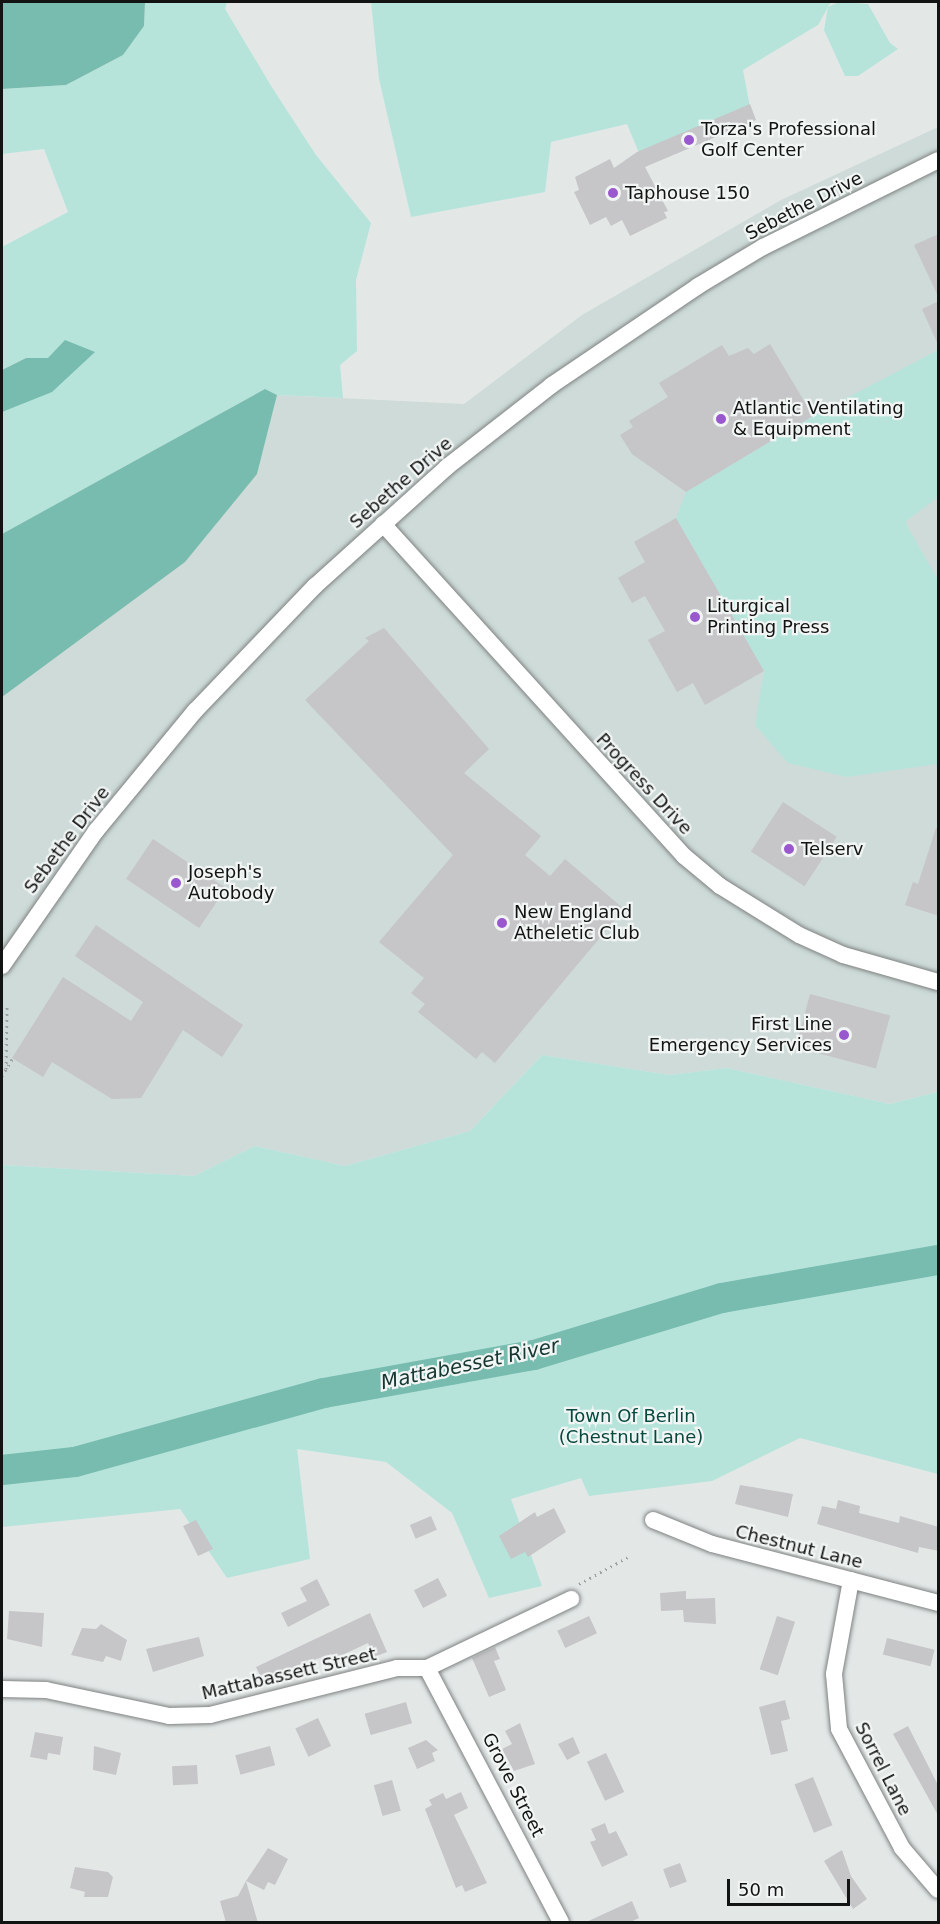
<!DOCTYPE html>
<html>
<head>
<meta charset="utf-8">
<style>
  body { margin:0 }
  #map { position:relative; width:940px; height:1924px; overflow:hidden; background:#e3e8e7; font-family:"DejaVu Sans",sans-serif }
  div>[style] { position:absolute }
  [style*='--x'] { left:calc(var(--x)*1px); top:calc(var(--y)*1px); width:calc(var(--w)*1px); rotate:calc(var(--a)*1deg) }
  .built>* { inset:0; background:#cedbd8 }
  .green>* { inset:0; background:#b6e4db }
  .water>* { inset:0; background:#77bcaf }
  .river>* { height:30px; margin:-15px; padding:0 15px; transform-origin:15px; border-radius:15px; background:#77bcaf }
  .building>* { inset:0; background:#c6c5c8; transform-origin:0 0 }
  .path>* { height:3px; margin-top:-1.5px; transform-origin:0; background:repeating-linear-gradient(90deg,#9da1a0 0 1.5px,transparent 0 6px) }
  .roads { filter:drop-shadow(0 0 2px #7e8281) drop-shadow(0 0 2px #7e8281) }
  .minor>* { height:16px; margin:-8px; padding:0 8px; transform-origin:8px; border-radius:8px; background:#fff }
  .dots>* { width:16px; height:16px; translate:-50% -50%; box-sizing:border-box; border:3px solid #f1f5f4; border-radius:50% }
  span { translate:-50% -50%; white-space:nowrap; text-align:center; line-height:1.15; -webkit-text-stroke:4.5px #f1f5f4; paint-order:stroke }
  .poi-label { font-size:18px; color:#121313 }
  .left { translate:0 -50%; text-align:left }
  .right { translate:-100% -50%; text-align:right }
  .street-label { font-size:18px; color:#121313 }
  .park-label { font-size:18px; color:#07483f }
  .water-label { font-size:20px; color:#153731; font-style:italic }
  .frame { position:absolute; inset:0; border:3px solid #121313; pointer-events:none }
  .scale { position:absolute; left:727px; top:1879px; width:123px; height:27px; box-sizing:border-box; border:3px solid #121313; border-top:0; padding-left:8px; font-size:18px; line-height:21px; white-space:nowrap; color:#121313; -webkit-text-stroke:4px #f1f5f4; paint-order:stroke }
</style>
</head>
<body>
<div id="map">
  <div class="built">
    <i style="clip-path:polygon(938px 127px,938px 1092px,890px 1104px,727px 1068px,670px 1075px,542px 1055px,470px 1131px,345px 1166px,255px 1146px,194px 1176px,2px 1165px,2px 697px,257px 474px,277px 395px,464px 404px,582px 315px,781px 200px)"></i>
  </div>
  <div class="green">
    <i style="clip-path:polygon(145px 2px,227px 2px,225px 9px,273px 89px,316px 155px,371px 223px,356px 280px,357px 351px,340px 365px,343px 398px,277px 395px,265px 389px,2px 534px,2px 412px,48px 358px,26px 358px,2px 370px,2px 247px,68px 212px,44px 149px,2px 154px,2px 89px,66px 85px,123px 55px,144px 26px)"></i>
    <i style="clip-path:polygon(371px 2px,831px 2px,818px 25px,743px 70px,752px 118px,644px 165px,627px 124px,551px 142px,545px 192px,411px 217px,379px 79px)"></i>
    <i style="clip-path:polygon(839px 2px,868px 4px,890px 43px,898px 49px,858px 76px,845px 76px,824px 30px,828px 7px)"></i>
    <i style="clip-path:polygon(938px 350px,938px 497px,905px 522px,938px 580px,938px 764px,847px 777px,788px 763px,755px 725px,764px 671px,676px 518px,686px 492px,813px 416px)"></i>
    <i style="clip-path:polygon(542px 1055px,670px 1075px,727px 1068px,890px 1104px,938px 1092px,938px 1474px,800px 1438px,712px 1481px,589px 1496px,581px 1478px,511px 1499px,542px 1586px,489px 1598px,452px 1513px,386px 1462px,297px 1449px,310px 1559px,227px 1578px,180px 1509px,2px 1527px,2px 1165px,194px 1176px,255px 1146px,345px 1166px,470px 1131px)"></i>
  </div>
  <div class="water">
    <i style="clip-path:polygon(2px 2px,145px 2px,144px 26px,123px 55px,66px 85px,2px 89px)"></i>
    <i style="clip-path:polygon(65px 340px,95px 352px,52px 392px,2px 412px,2px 370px,26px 358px,48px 358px)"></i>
    <i style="clip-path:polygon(265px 389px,277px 395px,257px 474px,185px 562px,2px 697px,2px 534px)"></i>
  </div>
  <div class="river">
    <i style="--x:2;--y:1470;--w:73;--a:-6.3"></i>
    <i style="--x:75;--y:1462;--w:258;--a:-15.5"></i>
    <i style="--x:324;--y:1393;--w:213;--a:-10.3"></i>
    <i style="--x:534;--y:1355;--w:196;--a:-16.9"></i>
    <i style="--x:722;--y:1298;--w:219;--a:-10"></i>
  </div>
  <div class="building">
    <i style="clip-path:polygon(750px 104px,756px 120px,645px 167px,668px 211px,664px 212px,667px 218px,630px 236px,622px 220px,611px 226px,606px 217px,590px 225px,574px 192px,579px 190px,575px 177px,610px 159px,614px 168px,637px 152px)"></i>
    <i style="clip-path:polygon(939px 234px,939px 298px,914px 245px)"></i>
    <i style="clip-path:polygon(939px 301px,939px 347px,922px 309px)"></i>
    <i style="clip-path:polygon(770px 344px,813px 416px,686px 492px,632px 454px,620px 435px,633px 427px,629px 421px,668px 397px,659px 383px,722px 345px,729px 356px,748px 348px,754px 354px)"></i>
    <i style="clip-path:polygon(676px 518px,764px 671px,705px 705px,693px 683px,677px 692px,648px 640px,665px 631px,645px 596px,632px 603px,618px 578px,645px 562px,634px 542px)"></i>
    <i style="clip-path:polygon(384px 628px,489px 749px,464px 773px,541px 836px,525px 855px,550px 876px,565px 859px,624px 909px,495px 1063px,482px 1052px,476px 1059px,418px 1012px,425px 1004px,411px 993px,424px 978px,379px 942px,453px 855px,305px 700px,369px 641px,365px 638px)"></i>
    <i style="left:783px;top:802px;width:64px;height:59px;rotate:33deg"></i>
    <i style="clip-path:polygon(936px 828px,939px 829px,939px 916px,905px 905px,913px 882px,918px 884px)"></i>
    <i style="left:153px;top:839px;width:88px;height:48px;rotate:34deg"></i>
    <i style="clip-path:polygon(96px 925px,243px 1025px,222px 1057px,183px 1030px,141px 1098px,112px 1099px,52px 1062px,43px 1077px,12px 1058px,63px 977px,131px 1021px,143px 1002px,75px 956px)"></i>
    <i style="left:810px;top:994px;width:83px;height:55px;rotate:15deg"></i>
    <i style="clip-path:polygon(740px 1485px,793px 1494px,788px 1517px,735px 1504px)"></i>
    <i style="clip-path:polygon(838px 1500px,860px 1506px,859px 1513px,899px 1523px,900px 1516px,939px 1527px,939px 1551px,919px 1547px,918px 1553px,817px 1524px,822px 1506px,836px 1509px)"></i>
    <i style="clip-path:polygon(554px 1508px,566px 1532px,528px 1557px,525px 1552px,511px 1559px,499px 1536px,535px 1512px,537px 1517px)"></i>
    <i style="left:431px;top:1516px;width:15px;height:23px;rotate:67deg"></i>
    <i style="clip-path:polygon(196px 1520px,213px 1549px,198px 1556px,183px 1526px)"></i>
    <i style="left:438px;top:1578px;width:20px;height:27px;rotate:63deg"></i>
    <i style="clip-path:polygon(317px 1579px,330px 1605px,288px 1627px,281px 1613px,307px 1601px,300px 1588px)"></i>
    <i style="clip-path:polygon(686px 1591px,686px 1599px,715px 1598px,716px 1624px,684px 1622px,683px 1610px,661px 1611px,660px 1593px)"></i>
    <i style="clip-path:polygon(9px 1611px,44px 1613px,42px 1647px,7px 1639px)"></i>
    <i style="clip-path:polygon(370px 1613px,387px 1652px,374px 1657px,368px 1643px,334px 1659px,331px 1654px,296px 1666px,263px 1682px,256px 1667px)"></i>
    <i style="left:589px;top:1616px;width:19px;height:35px;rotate:65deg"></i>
    <i style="left:777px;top:1616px;width:19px;height:56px;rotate:18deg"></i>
    <i style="clip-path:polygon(101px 1624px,127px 1640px,121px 1661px,106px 1656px,103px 1662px,71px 1655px,82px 1628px,96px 1629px)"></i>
    <i style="clip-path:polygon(199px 1637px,204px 1656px,153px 1672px,146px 1649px)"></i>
    <i style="left:887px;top:1638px;width:49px;height:17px;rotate:14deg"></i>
    <i style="clip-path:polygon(495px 1647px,500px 1659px,494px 1661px,506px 1690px,489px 1697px,472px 1658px)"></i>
    <i style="clip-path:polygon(785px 1700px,790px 1719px,781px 1721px,788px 1751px,771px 1755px,759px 1707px)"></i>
    <i style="left:406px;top:1702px;width:22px;height:43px;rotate:74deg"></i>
    <i style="left:318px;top:1718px;width:31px;height:25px;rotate:65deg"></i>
    <i style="clip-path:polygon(520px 1723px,535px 1764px,514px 1771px,502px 1749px,512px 1744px,505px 1731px)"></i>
    <i style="clip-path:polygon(908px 1726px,939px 1787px,939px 1817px,893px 1734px)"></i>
    <i style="clip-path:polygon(35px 1732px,63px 1737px,60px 1755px,48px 1753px,47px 1760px,30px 1757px)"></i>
    <i style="clip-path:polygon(573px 1737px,580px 1753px,567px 1760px,558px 1744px)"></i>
    <i style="clip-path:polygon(426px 1740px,438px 1750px,432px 1753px,435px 1761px,417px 1769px,408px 1748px)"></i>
    <i style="clip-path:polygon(94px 1746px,121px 1753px,116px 1775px,93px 1770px)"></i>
    <i style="left:270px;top:1746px;width:20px;height:36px;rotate:75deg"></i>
    <i style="left:606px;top:1753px;width:43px;height:21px;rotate:65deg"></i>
    <i style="left:197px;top:1765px;width:19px;height:25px;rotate:87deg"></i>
    <i style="left:813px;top:1777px;width:52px;height:20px;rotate:68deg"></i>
    <i style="left:392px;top:1780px;width:32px;height:19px;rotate:74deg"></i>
    <i style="clip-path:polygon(461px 1792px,468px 1808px,454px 1815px,487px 1883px,465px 1892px,462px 1885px,456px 1888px,425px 1809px,432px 1805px,429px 1800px,443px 1793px,446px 1799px)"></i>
    <i style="clip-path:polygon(605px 1823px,609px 1834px,616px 1831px,628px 1855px,602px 1867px,590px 1842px,596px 1840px,591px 1829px)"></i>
    <i style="clip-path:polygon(268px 1848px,288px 1859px,275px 1885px,268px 1882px,264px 1890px,246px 1881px)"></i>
    <i style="clip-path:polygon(842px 1850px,851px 1876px,867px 1899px,853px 1909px,824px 1861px)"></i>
    <i style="left:680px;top:1863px;width:20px;height:18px;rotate:70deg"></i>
    <i style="clip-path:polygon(75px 1867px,108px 1872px,113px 1877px,108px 1897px,84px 1897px,85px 1892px,70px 1888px)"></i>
    <i style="clip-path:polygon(246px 1881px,258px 1923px,226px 1923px,220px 1901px,238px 1896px)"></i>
    <i style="clip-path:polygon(632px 1901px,639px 1918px,628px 1923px,584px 1923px)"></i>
  </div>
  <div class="path">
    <i style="--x:6;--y:1069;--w:62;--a:-89.1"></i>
    <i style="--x:2;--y:1076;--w:21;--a:-59"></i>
    <i style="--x:579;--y:1584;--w:58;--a:-28.8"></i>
  </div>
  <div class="roads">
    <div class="minor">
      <i style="--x:383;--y:524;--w:448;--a:47.8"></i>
      <i style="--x:684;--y:856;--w:47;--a:39.8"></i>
      <i style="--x:720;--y:886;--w:93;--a:31.8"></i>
      <i style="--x:799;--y:935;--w:48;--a:24.4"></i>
      <i style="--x:843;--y:955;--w:99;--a:15.9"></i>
      <i style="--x:2;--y:966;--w:165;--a:-55.2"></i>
      <i style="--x:96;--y:831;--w:156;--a:-50.5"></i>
      <i style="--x:195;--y:711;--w:173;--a:-46.2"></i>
      <i style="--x:315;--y:586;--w:178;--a:-42"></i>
      <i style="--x:447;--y:467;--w:133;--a:-38"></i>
      <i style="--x:552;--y:385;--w:176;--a:-34.1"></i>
      <i style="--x:698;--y:286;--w:76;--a:-31"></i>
      <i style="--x:763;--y:247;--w:195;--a:-26.4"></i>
      <i style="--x:653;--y:1520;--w:64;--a:22.1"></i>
      <i style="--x:712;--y:1544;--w:234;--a:14.6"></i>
      <i style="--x:851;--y:1580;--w:96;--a:100.3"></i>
      <i style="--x:834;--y:1674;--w:55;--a:84.8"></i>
      <i style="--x:839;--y:1729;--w:135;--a:62.1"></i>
      <i style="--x:902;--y:1848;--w:55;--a:49.4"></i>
      <i style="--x:427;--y:1668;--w:287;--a:62.2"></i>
      <i style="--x:2;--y:1689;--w:44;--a:1.3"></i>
      <i style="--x:46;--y:1690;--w:126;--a:11.9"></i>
      <i style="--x:169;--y:1716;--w:41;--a:-1.4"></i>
      <i style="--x:210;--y:1715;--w:193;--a:-14.1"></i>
      <i style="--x:397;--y:1668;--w:30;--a:0"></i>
      <i style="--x:427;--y:1668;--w:160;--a:-25.6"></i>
    </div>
  </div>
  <div class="dots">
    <i style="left:689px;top:140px;background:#9958ce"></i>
    <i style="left:613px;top:193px;background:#9958ce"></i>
    <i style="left:721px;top:419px;background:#9958ce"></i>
    <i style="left:695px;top:617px;background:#9958ce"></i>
    <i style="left:789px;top:849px;background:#9958ce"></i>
    <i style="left:176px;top:883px;background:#9958ce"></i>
    <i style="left:502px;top:923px;background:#9958ce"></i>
    <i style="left:844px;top:1035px;background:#9958ce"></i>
  </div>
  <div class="poi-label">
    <span class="left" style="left:701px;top:140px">Torza's Professional<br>Golf Center</span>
    <span class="left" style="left:625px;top:193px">Taphouse 150</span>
    <span class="left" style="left:733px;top:419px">Atlantic Ventilating<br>&amp; Equipment</span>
    <span class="left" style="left:707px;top:617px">Liturgical<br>Printing Press</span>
    <span class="left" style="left:801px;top:849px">Telserv</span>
    <span class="left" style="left:188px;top:883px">Joseph's<br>Autobody</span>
    <span class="left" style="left:514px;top:923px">New England<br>Atheletic Club</span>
    <span class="right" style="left:832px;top:1035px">First Line<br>Emergency Services</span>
  </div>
  <div class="street-label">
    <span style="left:804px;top:206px;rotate:-27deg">Sebethe Drive</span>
    <span style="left:401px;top:483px;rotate:-41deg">Sebethe Drive</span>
    <span style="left:644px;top:784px;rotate:47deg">Progress Drive</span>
    <span style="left:67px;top:840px;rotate:-53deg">Sebethe Drive</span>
    <span style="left:799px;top:1547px;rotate:14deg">Chestnut Lane</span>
    <span style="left:289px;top:1674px;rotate:-13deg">Mattabassett Street</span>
    <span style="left:883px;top:1769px;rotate:63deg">Sorrel Lane</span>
    <span style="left:513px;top:1785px;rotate:63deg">Grove Street</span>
  </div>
  <div class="park-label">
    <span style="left:631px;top:1427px">Town Of Berlin<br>(Chestnut Lane)</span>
  </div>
  <div class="water-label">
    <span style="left:470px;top:1364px;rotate:-12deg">Mattabesset River</span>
  </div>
  <div class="frame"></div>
  <div class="scale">50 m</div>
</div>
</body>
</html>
